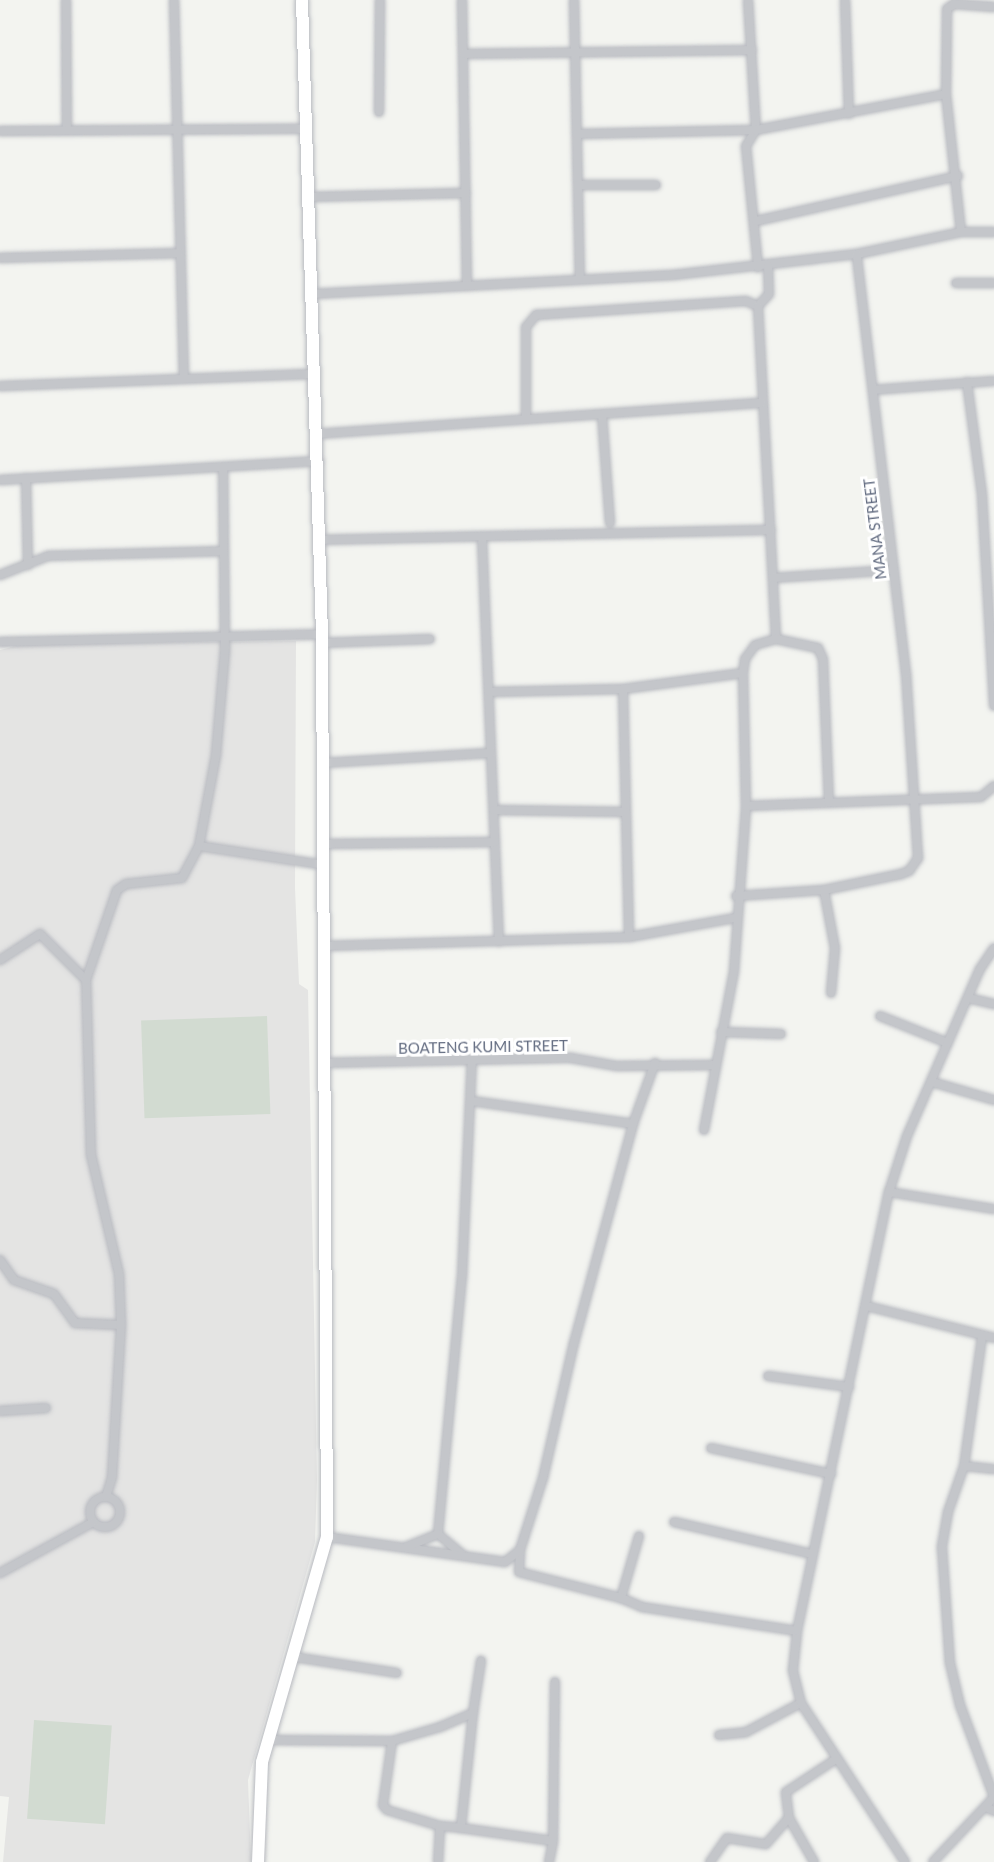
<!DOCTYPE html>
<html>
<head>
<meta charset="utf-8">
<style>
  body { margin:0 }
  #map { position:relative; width:994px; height:1862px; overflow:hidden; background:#f3f4f0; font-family:Lato,sans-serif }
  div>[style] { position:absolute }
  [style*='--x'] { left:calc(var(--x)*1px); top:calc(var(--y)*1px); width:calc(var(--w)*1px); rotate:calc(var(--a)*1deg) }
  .built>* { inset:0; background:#e4e4e3 }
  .green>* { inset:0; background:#d2dbd1; transform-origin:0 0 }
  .roads { filter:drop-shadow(0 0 2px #b8bac0) drop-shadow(0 0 2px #b8bac0) }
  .street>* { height:8px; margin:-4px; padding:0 4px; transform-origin:4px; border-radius:4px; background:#c4c6ca }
  .street>.ring { margin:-4px; padding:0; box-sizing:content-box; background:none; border:8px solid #c4c6ca; border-radius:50% }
  .secondary>* { height:12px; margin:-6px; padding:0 6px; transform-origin:6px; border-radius:6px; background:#fff }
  span { translate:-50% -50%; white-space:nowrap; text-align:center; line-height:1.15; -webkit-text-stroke:6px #fff; paint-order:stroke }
  .street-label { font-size:15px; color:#636c81 }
</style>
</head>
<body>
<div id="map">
  <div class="built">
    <i style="clip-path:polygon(296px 641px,295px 888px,299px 984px,308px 990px,317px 1480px,315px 1542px,248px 1780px,251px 1862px,3px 1862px,9px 1797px,0 1796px,0 650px,24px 644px)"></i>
  </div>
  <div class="green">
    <i style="left:267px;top:1016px;width:98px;height:126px;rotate:88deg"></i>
    <i style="left:34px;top:1720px;width:78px;height:99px;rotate:4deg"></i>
  </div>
  <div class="roads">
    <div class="street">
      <i style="--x:66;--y:0;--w:130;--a:89.6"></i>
      <i style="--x:174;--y:0;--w:378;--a:88.5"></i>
      <i style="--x:462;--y:0;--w:286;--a:89"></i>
      <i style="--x:574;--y:0;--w:278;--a:88.8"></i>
      <i style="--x:748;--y:0;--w:130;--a:86.5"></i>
      <i style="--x:756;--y:130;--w:19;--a:122"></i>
      <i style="--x:746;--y:146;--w:122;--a:84.3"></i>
      <i style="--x:845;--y:0;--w:114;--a:88"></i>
      <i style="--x:464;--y:54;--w:288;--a:-0.8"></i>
      <i style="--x:379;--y:112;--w:112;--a:-89.5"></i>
      <i style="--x:0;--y:131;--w:307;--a:-0.4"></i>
      <i style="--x:577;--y:134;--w:179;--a:-1.3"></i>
      <i style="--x:756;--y:130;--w:193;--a:-10.7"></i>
      <i style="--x:578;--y:185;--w:78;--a:0"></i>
      <i style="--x:309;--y:197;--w:157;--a:-1.5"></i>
      <i style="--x:756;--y:221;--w:207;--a:-12.6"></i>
      <i style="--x:961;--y:232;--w:139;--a:-96.2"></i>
      <i style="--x:946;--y:94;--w:85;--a:-89.3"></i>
      <i style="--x:947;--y:9;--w:9;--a:-36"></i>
      <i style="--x:954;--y:4;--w:40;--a:4.3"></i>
      <i style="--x:0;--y:258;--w:179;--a:-1.6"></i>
      <i style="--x:956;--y:283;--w:38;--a:0"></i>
      <i style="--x:312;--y:294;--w:361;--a:-3"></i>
      <i style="--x:673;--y:275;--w:185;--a:-6.5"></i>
      <i style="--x:857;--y:254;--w:106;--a:-11.9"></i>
      <i style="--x:961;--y:232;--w:33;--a:0"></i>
      <i style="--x:758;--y:306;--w:16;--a:-47"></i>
      <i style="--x:769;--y:294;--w:28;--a:-92"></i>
      <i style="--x:967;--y:382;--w:114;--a:82.4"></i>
      <i style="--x:982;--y:495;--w:211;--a:86.7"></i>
      <i style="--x:0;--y:386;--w:314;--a:-2.2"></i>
      <i style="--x:873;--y:390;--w:121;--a:-4.3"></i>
      <i style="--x:602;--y:414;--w:109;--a:85.8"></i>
      <i style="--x:526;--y:419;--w:92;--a:-90"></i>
      <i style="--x:526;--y:327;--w:16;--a:-50"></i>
      <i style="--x:536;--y:315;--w:210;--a:-3.8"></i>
      <i style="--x:746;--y:301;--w:13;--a:23"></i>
      <i style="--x:758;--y:306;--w:333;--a:86.9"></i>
      <i style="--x:317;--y:434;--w:446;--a:-4"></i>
      <i style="--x:26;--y:478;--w:87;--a:88.7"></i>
      <i style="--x:0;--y:480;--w:320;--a:-3.4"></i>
      <i style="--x:482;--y:537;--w:405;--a:87.6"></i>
      <i style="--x:320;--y:540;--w:451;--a:-1.3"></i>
      <i style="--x:0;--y:575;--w:52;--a:-21.6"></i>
      <i style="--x:48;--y:556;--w:176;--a:-1.6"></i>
      <i style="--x:773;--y:578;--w:121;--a:-3.8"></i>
      <i style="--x:0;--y:642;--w:322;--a:-1.4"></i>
      <i style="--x:322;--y:643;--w:108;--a:-2.1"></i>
      <i style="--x:623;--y:689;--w:248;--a:88.6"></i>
      <i style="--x:490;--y:692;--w:133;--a:-1.3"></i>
      <i style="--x:623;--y:689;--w:121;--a:-7.6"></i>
      <i style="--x:323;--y:763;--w:168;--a:-3.4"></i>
      <i style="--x:746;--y:806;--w:235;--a:-2.2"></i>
      <i style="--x:981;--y:797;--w:17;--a:-40"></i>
      <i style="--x:494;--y:810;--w:132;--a:0.9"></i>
      <i style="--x:324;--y:844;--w:171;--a:-0.7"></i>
      <i style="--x:199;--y:846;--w:126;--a:8.6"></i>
      <i style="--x:824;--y:890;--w:59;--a:79.3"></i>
      <i style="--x:835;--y:948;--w:45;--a:95.1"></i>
      <i style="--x:736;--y:896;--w:88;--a:-3.9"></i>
      <i style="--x:824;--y:890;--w:79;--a:-11.7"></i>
      <i style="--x:901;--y:874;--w:9;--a:-21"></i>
      <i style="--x:909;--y:871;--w:16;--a:-55"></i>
      <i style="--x:918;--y:858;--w:184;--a:-93.7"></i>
      <i style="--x:906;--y:674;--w:423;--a:-96.7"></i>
      <i style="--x:324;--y:946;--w:305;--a:-1.7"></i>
      <i style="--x:629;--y:937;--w:108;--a:-10.2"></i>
      <i style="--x:0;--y:960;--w:48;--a:-33"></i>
      <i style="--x:40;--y:934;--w:65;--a:45"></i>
      <i style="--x:968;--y:998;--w:27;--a:13"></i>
      <i style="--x:880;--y:1016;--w:73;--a:21.7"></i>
      <i style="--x:721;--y:1032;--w:60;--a:1.9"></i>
      <i style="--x:323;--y:1063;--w:248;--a:-1.2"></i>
      <i style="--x:571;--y:1058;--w:47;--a:9.9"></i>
      <i style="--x:617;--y:1066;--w:97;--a:-0.6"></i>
      <i style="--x:932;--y:1082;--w:65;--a:16.2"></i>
      <i style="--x:472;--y:1101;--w:163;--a:8.1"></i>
      <i style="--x:704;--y:1130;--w:162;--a:-79.3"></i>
      <i style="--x:734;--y:971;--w:165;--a:-85.8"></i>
      <i style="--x:746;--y:806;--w:133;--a:-91.3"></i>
      <i style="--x:743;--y:673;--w:14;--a:-82"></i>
      <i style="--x:745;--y:659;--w:17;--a:-54"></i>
      <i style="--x:755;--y:645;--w:22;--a:-16"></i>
      <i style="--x:776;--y:639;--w:43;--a:12.1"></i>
      <i style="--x:818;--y:648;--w:12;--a:66"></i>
      <i style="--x:823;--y:659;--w:144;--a:87.6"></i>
      <i style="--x:889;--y:1192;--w:106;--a:9.2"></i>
      <i style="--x:0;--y:1260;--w:24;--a:55"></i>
      <i style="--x:14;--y:1280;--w:42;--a:19.3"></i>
      <i style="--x:54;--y:1294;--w:36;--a:54"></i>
      <i style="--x:75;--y:1323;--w:46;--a:2.5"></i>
      <i style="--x:867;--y:1306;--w:131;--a:14.1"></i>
      <i style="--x:982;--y:1337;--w:130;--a:97.9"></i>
      <i style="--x:964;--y:1466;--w:49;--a:109.2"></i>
      <i style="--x:948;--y:1512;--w:36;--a:100"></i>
      <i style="--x:942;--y:1547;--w:116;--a:86.1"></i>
      <i style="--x:950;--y:1663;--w:43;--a:76.6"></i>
      <i style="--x:960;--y:1705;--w:98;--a:69.7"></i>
      <i style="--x:768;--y:1376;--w:82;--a:7.7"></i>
      <i style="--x:0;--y:1411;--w:46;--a:-3.7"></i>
      <i style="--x:711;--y:1448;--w:123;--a:12.2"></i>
      <i style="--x:964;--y:1466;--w:30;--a:6"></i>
      <i class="ring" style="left:90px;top:1497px;width:22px;height:22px"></i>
      <i style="--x:106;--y:1497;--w:21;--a:-73"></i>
      <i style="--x:112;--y:1477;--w:152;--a:-86.6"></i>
      <i style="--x:121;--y:1325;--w:51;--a:-92.2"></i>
      <i style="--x:119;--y:1274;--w:122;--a:-103.2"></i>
      <i style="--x:91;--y:1155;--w:175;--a:-91.6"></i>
      <i style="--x:86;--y:980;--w:95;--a:-71"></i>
      <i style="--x:117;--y:890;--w:11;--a:-34"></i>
      <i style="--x:126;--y:884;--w:56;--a:-6.1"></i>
      <i style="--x:182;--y:878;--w:36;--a:-62"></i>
      <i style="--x:199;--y:846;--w:93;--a:-79.4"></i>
      <i style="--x:216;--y:755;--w:104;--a:-85.1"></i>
      <i style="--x:225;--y:651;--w:184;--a:-90.6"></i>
      <i style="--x:674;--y:1522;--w:142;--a:13.1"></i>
      <i style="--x:438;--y:1534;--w:258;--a:-84.7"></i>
      <i style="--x:462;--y:1277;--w:217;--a:-87.4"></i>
      <i style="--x:438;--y:1534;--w:33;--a:40"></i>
      <i style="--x:639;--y:1536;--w:65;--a:106.2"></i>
      <i style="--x:621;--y:1598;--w:105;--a:-165.7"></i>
      <i style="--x:519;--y:1572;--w:22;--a:-87"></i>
      <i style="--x:520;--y:1550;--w:76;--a:-72.3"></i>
      <i style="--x:543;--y:1478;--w:139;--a:-77.1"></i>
      <i style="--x:574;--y:1343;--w:227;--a:-74.9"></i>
      <i style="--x:633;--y:1124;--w:65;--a:-70.2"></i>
      <i style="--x:327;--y:1537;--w:180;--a:8"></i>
      <i style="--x:505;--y:1562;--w:19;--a:-39"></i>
      <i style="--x:406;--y:1547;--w:35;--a:-22"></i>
      <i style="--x:0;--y:1573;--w:106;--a:-28.7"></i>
      <i style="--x:621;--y:1598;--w:23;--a:23"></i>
      <i style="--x:642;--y:1607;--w:157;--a:8.8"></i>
      <i style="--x:294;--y:1657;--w:104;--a:8.8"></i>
      <i style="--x:473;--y:1713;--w:116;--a:96"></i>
      <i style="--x:461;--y:1828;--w:93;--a:8"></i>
      <i style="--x:553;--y:1841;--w:159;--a:-89.3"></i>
      <i style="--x:719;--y:1735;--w:27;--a:-6"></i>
      <i style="--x:746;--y:1732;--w:62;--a:-27.8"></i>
      <i style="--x:269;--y:1740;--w:123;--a:0.5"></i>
      <i style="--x:392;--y:1741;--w:50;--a:-16.3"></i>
      <i style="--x:440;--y:1727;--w:36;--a:-23"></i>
      <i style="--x:473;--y:1713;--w:53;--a:-81.3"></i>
      <i style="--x:392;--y:1741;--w:65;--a:98"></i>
      <i style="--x:383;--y:1805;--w:6;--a:51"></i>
      <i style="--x:387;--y:1810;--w:55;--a:16.8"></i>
      <i style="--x:440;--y:1826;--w:36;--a:93"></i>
      <i style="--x:986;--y:1807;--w:9;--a:27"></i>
      <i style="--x:789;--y:1818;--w:51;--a:60.4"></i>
      <i style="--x:440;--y:1826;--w:21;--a:5"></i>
      <i style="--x:549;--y:1862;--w:21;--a:-79"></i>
      <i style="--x:710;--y:1862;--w:29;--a:-55"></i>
      <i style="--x:727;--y:1838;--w:39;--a:9"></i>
      <i style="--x:766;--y:1844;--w:35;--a:-49"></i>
      <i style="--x:789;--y:1818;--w:26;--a:-97"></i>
      <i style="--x:786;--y:1792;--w:60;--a:-33.4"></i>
      <i style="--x:905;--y:1862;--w:190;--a:-123.2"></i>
      <i style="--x:801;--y:1703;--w:34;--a:-104"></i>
      <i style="--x:793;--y:1670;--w:39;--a:-84"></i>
      <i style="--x:797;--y:1631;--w:449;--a:-78.2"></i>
      <i style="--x:889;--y:1192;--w:59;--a:-72.2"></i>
      <i style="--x:907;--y:1136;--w:182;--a:-66.4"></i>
      <i style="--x:980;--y:969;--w:25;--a:-56"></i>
      <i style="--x:933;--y:1862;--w:89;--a:-46.8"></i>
    </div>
    <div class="secondary">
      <i style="--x:258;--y:1862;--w:100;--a:-87.7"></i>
      <i style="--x:262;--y:1762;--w:234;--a:-73.9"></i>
      <i style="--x:327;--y:1537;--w:903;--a:-90.32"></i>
      <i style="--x:322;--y:634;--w:634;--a:-91.81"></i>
    </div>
  </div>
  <div class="street-label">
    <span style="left:875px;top:529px;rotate:-97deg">MANA STREET</span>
    <span style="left:483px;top:1047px;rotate:-1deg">BOATENG KUMI STREET</span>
  </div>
</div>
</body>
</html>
